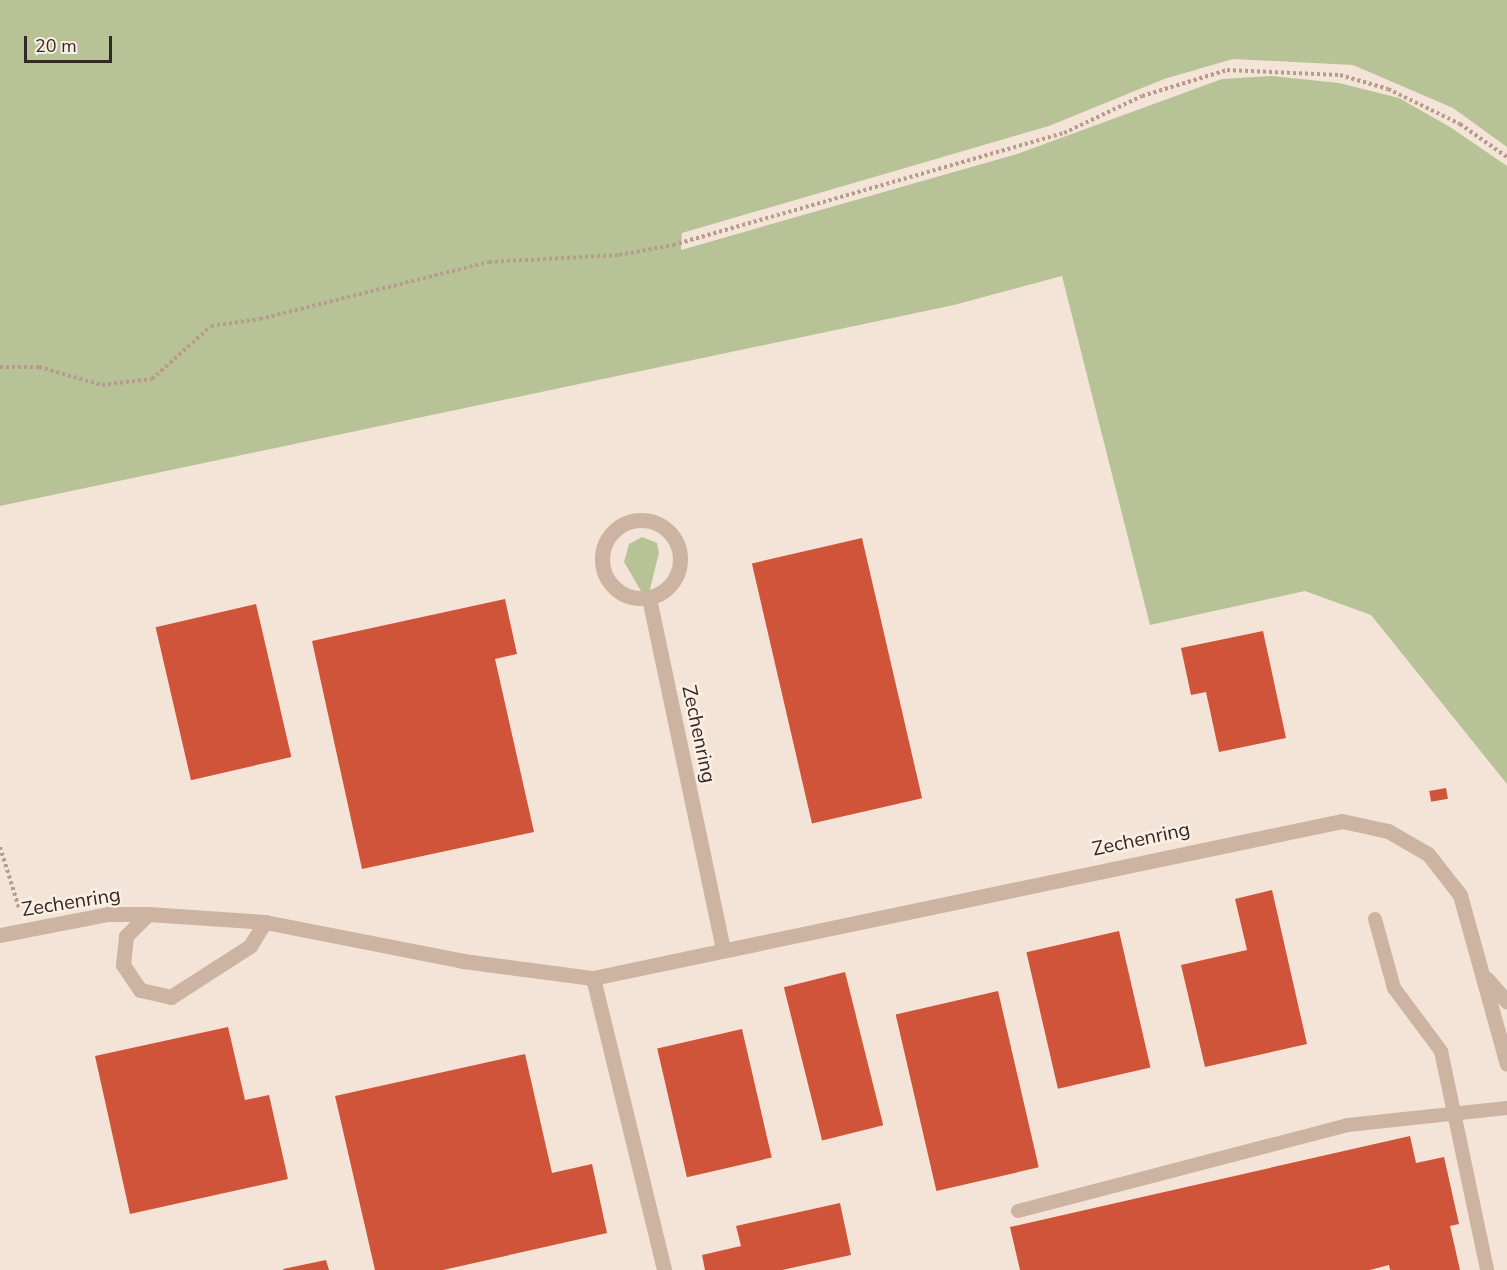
<!DOCTYPE html>
<html>
<head>
<meta charset="utf-8">
<style>
  body { margin:0 }
  #map { position:relative; width:1507px; height:1270px; overflow:hidden; background:#f3e4d7; font-family:"Nunito Sans",sans-serif }
  div>[style] { position:absolute }
  [style*='--x'] { left:calc(var(--x)*1px); top:calc(var(--y)*1px); width:calc(var(--w)*1px); rotate:calc(var(--a)*1deg) }
  .green>* { inset:0; background:#b7c396 }
  .building>* { inset:0; background:#cf5439; transform-origin:0 0 }
  .path>* { height:4px; margin-top:-2px; transform-origin:0; background:repeating-linear-gradient(90deg,#b79c8d 0 3px,transparent 0 6px) }
  .service>* { height:14px; margin:-7px; padding:0 7px; transform-origin:7px; border-radius:7px; background:#ccb3a2 }
  .minor>* { height:15px; margin:-7.5px; padding:0 7.5px; transform-origin:7.5px; border-radius:7.5px; background:#ccb3a2 }
  .minor>.ring { margin:-7.5px; padding:0; box-sizing:content-box; background:none; border:15px solid #ccb3a2; border-radius:50% }
  span { translate:-50% -50%; white-space:nowrap; text-align:center; line-height:1.15; -webkit-text-stroke:5px #faefe4; paint-order:stroke }
  .street-label { font-size:20px; color:#362925 }
  .scale { position:absolute; left:24px; top:36px; width:88px; height:27px; box-sizing:border-box; border:3px solid #362925; border-top:0; padding-left:8px; font-size:18px; line-height:21px; white-space:nowrap; color:#362925; -webkit-text-stroke:4px #faefe4; paint-order:stroke }
</style>
</head>
<body>
<div id="map">
  <div class="green">
    <i style="clip-path:polygon(0 0,1507px 0,1507px 147px,1453px 108px,1353px 65px,1233px 59px,1164px 79px,1049px 126px,682px 233px,681px 250px,1017px 154px,1222px 79px,1272px 76px,1339px 83px,1399px 98px,1450px 127px,1507px 166px,1507px 784px,1371px 615px,1305px 591px,1150px 625px,1062px 276px,954px 305px,0 506px)"></i>
    <i style="clip-path:polygon(642px 537px,657px 543px,659px 553px,649px 593px,641px 591px,624px 562px,629px 544px)"></i>
  </div>
  <div class="building">
    <i style="left:862px;top:538px;width:267px;height:113px;rotate:77deg"></i>
    <i style="clip-path:polygon(505px 599px,517px 654px,495px 659px,534px 832px,362px 869px,312px 641px)"></i>
    <i style="left:256px;top:604px;width:157px;height:103px;rotate:77deg"></i>
    <i style="clip-path:polygon(1263px 631px,1286px 738px,1219px 752px,1206px 692px,1191px 695px,1181px 648px)"></i>
    <i style="left:1446px;top:788px;width:11px;height:17px;rotate:80deg"></i>
    <i style="clip-path:polygon(1272px 890px,1307px 1044px,1205px 1067px,1181px 965px,1247px 950px,1235px 899px)"></i>
    <i style="left:1119px;top:931px;width:140px;height:95px;rotate:77deg"></i>
    <i style="left:845px;top:972px;width:158px;height:63px;rotate:76deg"></i>
    <i style="left:998px;top:991px;width:181px;height:105px;rotate:77deg"></i>
    <i style="clip-path:polygon(228px 1027px,245px 1100px,269px 1095px,288px 1179px,130px 1214px,95px 1056px)"></i>
    <i style="left:742px;top:1029px;width:132px;height:87px;rotate:77deg"></i>
    <i style="clip-path:polygon(525px 1054px,552px 1173px,592px 1164px,607px 1233px,443px 1270px,375px 1270px,335px 1096px)"></i>
    <i style="clip-path:polygon(1410px 1136px,1416px 1163px,1444px 1157px,1459px 1224px,1450px 1226px,1460px 1270px,1390px 1270px,1389px 1265px,1370px 1270px,1020px 1270px,1010px 1227px)"></i>
    <i style="clip-path:polygon(840px 1203px,851px 1255px,782px 1270px,705px 1270px,702px 1255px,741px 1246px,736px 1226px)"></i>
    <i style="clip-path:polygon(326px 1260px,329px 1270px,284px 1270px,283px 1269px)"></i>
  </div>
  <div class="path">
    <i style="--x:0;--y:367;--w:39;--a:0"></i>
    <i style="--x:39;--y:367;--w:66;--a:15.9"></i>
    <i style="--x:102;--y:385;--w:50;--a:-6.8"></i>
    <i style="--x:152;--y:379;--w:79;--a:-41.9"></i>
    <i style="--x:211;--y:326;--w:49;--a:-8.1"></i>
    <i style="--x:260;--y:319;--w:236;--a:-14"></i>
    <i style="--x:489;--y:262;--w:130;--a:-3.1"></i>
    <i style="--x:619;--y:255;--w:55;--a:-10.5"></i>
    <i style="--x:673;--y:245;--w:407;--a:-16"></i>
    <i style="--x:1064;--y:133;--w:86;--a:-25.4"></i>
    <i style="--x:1142;--y:96;--w:89;--a:-17"></i>
    <i style="--x:1227;--y:70;--w:113;--a:2.5"></i>
    <i style="--x:1340;--y:75;--w:50;--a:16.3"></i>
    <i style="--x:1388;--y:89;--w:80;--a:25.9"></i>
    <i style="--x:1460;--y:124;--w:57;--a:35.1"></i>
    <i style="--x:0;--y:847;--w:64;--a:72.7"></i>
  </div>
  <div class="service">
    <i style="--x:1375;--y:919;--w:72;--a:74.6"></i>
    <i style="--x:1394;--y:988;--w:79;--a:53.3"></i>
    <i style="--x:1441;--y:1051;--w:224;--a:78.1"></i>
    <i style="--x:1018;--y:1211;--w:341;--a:-14.6"></i>
    <i style="--x:1348;--y:1125;--w:160;--a:-6.1"></i>
  </div>
  <div class="minor">
    <i class="ring" style="left:602px;top:520px;width:63px;height:63px"></i>
    <i style="--x:649;--y:598;--w:359;--a:78.1"></i>
    <i style="--x:265;--y:922;--w:28;--a:122"></i>
    <i style="--x:250;--y:946;--w:94;--a:147.2"></i>
    <i style="--x:171;--y:997;--w:32;--a:-167"></i>
    <i style="--x:140;--y:990;--w:30;--a:-124"></i>
    <i style="--x:123;--y:965;--w:29;--a:-84"></i>
    <i style="--x:126;--y:936;--w:31;--a:-45"></i>
    <i style="--x:148;--y:914;--w:117;--a:3.9"></i>
    <i style="--x:265;--y:922;--w:202;--a:11.1"></i>
    <i style="--x:463;--y:961;--w:131;--a:7.5"></i>
    <i style="--x:593;--y:978;--w:301;--a:76.3"></i>
    <i style="--x:0;--y:935;--w:110;--a:-11"></i>
    <i style="--x:108;--y:914;--w:40;--a:0"></i>
    <i style="--x:593;--y:978;--w:765;--a:-11.84"></i>
    <i style="--x:1342;--y:821;--w:47;--a:12.3"></i>
    <i style="--x:1388;--y:831;--w:46;--a:29.9"></i>
    <i style="--x:1428;--y:854;--w:52;--a:52"></i>
    <i style="--x:1460;--y:895;--w:175;--a:74.5"></i>
    <i style="--x:1487;--y:979;--w:30;--a:49"></i>
  </div>
  <div class="street-label">
    <span style="left:699px;top:734px;rotate:78deg">Zechenring</span>
    <span style="left:1141px;top:839px;rotate:-12deg">Zechenring</span>
    <span style="left:71px;top:902px;rotate:-9deg">Zechenring</span>
  </div>
  <div class="scale">20 m</div>
</div>
</body>
</html>
